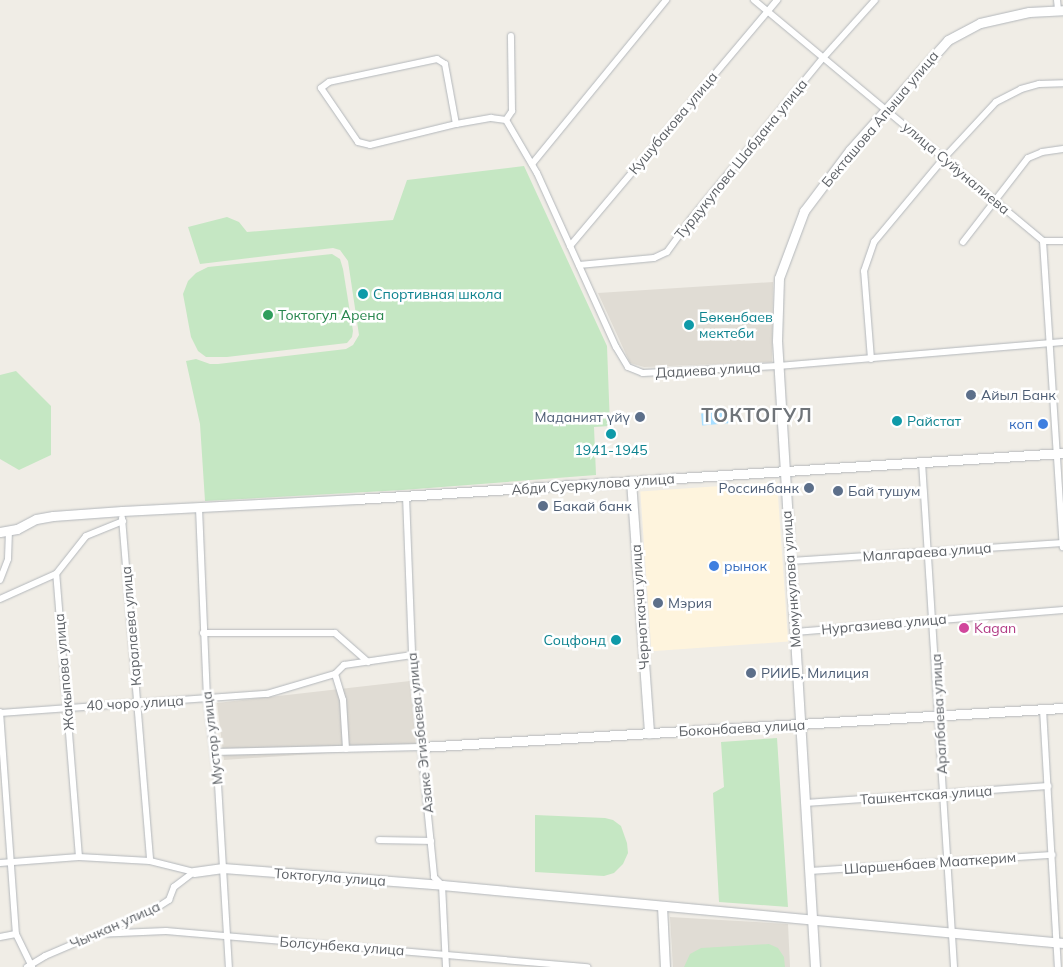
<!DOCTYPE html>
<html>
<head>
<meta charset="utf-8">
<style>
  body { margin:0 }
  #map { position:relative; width:1063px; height:967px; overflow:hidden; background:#f0ede6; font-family:Mulish,sans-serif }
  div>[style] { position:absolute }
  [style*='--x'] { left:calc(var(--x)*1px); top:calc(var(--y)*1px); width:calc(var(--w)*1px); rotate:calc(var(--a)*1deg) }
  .commercial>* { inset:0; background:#fef4dd; transform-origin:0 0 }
  .education>* { inset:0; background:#e0dcd4 }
  .green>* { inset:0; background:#c5e7c3 }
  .water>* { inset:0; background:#a7deff; transform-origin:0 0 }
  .roads { filter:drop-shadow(0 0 1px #b3b7bb) drop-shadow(0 0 1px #b3b7bb) }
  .street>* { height:6px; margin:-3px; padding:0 3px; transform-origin:3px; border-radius:3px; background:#fff }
  .secondary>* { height:9px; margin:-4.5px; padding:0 4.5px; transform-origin:4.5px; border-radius:4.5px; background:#fff }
  .dots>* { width:14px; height:14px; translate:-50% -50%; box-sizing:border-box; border:2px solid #fff; border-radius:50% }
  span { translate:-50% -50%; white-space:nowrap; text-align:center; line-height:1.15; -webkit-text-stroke:5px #fff; paint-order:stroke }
  .street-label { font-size:14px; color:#5e6267 }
  .culture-label { font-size:14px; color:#0d838f }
  .left { translate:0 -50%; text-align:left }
  .right { translate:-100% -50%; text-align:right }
  .leisure-label { font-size:14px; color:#27864d }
  .service-label { font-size:14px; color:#4e5e75 }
  .shop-label { font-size:14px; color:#366cbe }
  .hotel-label { font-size:14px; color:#b23c85 }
  .district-label { font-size:19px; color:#6f7479; font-weight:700; letter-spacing:1px }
</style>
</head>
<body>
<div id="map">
  <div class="commercial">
    <i style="left:777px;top:482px;width:160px;height:137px;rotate:86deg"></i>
  </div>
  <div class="education">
    <i style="clip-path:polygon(773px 282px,772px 362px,644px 367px,630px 363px,598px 293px)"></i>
    <i style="clip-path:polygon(410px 681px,416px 747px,224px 760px,217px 703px)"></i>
    <i style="clip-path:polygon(670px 917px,788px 924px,790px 967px,673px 967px)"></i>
  </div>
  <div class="green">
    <i style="clip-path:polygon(524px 166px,607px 346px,610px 426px,594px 427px,596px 475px,403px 490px,205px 501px,200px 424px,186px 361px,196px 359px,210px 364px,218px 364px,346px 349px,353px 345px,359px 335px,348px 261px,340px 250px,333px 248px,200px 264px,188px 227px,227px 217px,239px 222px,247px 232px,393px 220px,407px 180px)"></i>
    <i style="clip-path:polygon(332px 254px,340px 259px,343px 269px,353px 331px,352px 337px,347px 343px,227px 357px,206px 357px,198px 351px,191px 337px,183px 294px,188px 281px,196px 273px,208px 267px)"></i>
    <i style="clip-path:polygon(16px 371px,51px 406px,51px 455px,19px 470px,0 459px,0 375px)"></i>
    <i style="clip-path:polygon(777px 738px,788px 907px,719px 902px,713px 793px,724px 787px,721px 742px)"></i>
    <i style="clip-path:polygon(535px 815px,605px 818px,613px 820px,621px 826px,627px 843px,628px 853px,623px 864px,614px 873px,604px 876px,535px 872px)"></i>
    <i style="clip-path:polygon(769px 944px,778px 948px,784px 957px,785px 967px,684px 967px,690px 954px,701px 948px)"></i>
  </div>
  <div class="water">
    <i style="left:729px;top:411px;width:12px;height:28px;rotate:85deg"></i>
  </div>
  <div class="roads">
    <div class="street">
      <i style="--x:754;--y:0;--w:376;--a:39.8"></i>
      <i style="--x:1057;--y:0;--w:10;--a:84"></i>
      <i style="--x:506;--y:120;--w:61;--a:59.7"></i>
      <i style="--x:537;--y:173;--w:191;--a:65.6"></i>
      <i style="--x:616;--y:347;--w:23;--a:59"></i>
      <i style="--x:628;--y:367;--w:16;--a:22"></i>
      <i style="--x:643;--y:373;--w:135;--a:-3"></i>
      <i style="--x:778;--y:366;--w:286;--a:-4.8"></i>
      <i style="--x:506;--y:120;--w:11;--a:-56"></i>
      <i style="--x:512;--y:111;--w:75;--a:-90.8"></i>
      <i style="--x:456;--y:124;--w:61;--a:-100.4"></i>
      <i style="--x:445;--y:64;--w:9;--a:-148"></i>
      <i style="--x:437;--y:59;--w:110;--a:168"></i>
      <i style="--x:329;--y:82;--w:10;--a:143"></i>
      <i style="--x:321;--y:88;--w:65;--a:55.6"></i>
      <i style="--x:358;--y:142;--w:12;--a:14"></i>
      <i style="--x:370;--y:145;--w:89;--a:-13.7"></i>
      <i style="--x:456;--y:124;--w:36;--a:-10"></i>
      <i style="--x:491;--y:118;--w:15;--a:8"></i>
      <i style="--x:532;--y:164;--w:212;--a:-50.7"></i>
      <i style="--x:1043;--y:241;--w:307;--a:86.3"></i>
      <i style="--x:1043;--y:241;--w:20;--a:0"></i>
      <i style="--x:963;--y:242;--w:106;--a:-52.3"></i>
      <i style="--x:1028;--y:158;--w:15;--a:-23"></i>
      <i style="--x:1042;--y:152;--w:21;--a:-8"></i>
      <i style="--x:570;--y:246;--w:322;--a:-49.9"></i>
      <i style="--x:579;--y:265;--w:75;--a:-5.3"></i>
      <i style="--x:654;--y:258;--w:14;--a:-25"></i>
      <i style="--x:667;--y:252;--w:41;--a:-54"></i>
      <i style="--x:691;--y:219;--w:208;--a:-50.7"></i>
      <i style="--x:823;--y:58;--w:78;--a:-48.1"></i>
      <i style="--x:871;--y:359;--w:88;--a:-94.5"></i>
      <i style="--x:864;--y:271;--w:31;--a:-71"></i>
      <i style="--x:874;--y:242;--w:109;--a:-50.2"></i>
      <i style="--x:944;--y:158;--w:76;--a:-47.1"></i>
      <i style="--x:996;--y:102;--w:28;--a:-27"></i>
      <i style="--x:1021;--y:89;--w:19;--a:-16"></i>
      <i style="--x:1039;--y:84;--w:24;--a:-2"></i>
      <i style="--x:922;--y:462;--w:506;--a:86.37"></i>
      <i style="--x:406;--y:496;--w:159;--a:87.8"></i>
      <i style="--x:412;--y:655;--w:223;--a:84.3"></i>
      <i style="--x:434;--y:877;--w:11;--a:45"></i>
      <i style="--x:442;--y:885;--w:82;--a:87.2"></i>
      <i style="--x:199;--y:508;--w:191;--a:87.6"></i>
      <i style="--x:207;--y:699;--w:86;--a:82.6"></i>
      <i style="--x:218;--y:784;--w:183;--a:86.6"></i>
      <i style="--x:122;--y:518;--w:344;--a:85.3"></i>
      <i style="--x:790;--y:561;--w:274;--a:-3.8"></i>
      <i style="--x:0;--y:580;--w:22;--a:-69"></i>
      <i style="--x:8;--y:559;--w:28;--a:-88"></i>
      <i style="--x:0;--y:599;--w:61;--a:-24.1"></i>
      <i style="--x:795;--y:632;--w:269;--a:-4.7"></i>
      <i style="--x:203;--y:633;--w:132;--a:0"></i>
      <i style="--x:335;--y:633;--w:44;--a:41.3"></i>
      <i style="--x:335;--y:674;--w:27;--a:73"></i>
      <i style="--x:343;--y:700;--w:49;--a:86.5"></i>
      <i style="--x:1043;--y:709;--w:258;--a:86.7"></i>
      <i style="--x:0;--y:712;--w:223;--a:85.9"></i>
      <i style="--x:16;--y:934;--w:37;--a:64"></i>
      <i style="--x:0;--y:713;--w:268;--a:-4.1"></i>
      <i style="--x:267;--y:694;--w:71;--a:-16.4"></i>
      <i style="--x:335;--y:674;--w:13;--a:-45"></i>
      <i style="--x:344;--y:665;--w:69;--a:-8.4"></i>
      <i style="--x:214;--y:752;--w:207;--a:-1.4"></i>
      <i style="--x:805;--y:803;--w:244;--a:-4"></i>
      <i style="--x:379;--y:840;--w:52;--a:1.1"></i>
      <i style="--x:79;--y:857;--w:284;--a:-94.6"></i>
      <i style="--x:56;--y:574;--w:48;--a:-51.7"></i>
      <i style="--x:86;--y:536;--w:40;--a:-22"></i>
      <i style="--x:0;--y:863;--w:79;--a:-4.3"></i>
      <i style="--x:79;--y:857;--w:71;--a:3.2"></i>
      <i style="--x:150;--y:861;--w:45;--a:14"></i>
      <i style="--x:809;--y:871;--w:244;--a:-3.8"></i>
      <i style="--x:96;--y:934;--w:70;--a:-2.5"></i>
      <i style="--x:166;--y:931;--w:423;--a:4.9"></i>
      <i style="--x:0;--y:937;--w:16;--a:-11"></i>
      <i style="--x:27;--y:967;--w:21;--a:-31"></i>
      <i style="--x:45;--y:956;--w:120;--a:-23.1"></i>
      <i style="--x:155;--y:909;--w:17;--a:-33"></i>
      <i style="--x:169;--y:900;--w:14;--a:-69"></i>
      <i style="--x:174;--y:887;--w:25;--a:-37"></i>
    </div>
    <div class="secondary">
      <i style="--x:631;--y:481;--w:253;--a:85.9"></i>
      <i style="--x:0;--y:532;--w:17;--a:-10"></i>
      <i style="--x:17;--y:529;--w:21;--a:-28"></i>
      <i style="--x:36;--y:519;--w:17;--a:-10"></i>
      <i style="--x:53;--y:516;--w:69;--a:-4.1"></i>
      <i style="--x:122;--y:511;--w:235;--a:-2.9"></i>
      <i style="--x:357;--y:499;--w:707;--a:-3.73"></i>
      <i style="--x:421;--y:747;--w:643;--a:-3.48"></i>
      <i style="--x:194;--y:872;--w:29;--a:-8"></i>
      <i style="--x:223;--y:868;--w:220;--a:4.4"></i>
      <i style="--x:442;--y:885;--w:624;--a:5.34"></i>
      <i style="--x:662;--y:906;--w:61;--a:87.2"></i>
      <i style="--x:815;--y:967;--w:627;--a:-93.47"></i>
      <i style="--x:777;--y:341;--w:63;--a:-88.2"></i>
      <i style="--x:779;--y:278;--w:72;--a:-69.5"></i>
      <i style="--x:804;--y:211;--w:76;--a:-53"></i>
      <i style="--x:850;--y:150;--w:147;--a:-48.3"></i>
      <i style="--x:948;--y:40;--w:36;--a:-28"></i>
      <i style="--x:980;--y:23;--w:50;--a:-12.7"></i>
      <i style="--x:1029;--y:12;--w:34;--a:-3"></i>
    </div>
  </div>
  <div class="dots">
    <i style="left:363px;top:294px;background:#0f9aa8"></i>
    <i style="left:268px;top:315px;background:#2e9e5b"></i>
    <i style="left:689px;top:325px;background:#0f9aa8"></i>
    <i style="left:971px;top:395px;background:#5c6f8a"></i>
    <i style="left:640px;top:417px;background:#5c6f8a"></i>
    <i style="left:897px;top:421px;background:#0f9aa8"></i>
    <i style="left:1043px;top:424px;background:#3f7fe0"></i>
    <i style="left:611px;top:434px;background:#0f9aa8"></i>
    <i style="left:809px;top:488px;background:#5c6f8a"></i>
    <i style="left:838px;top:491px;background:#5c6f8a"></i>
    <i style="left:543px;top:506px;background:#5c6f8a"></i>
    <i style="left:714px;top:566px;background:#3f7fe0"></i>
    <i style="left:658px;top:603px;background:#5c6f8a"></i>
    <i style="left:964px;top:628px;background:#d1479c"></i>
    <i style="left:616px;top:640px;background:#0f9aa8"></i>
    <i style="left:751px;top:673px;background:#5c6f8a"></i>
  </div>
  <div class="street-label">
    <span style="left:880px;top:119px;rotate:-50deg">Бекташова Апыша улица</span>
    <span style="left:673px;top:123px;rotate:-50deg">Кушубакова улица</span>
    <span style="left:741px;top:159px;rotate:-51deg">Турдукулова Шабдана улица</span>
    <span style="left:956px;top:168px;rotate:40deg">улица Суйуналиева</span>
    <span style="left:708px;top:370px;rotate:-3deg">Дадиева улица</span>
    <span style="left:593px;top:484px;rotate:-4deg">Абди Суеркулова улица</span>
    <span style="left:927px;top:552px;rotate:-4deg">Малгараева улица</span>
    <span style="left:791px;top:579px;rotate:-94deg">Момункулова улица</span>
    <span style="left:640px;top:607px;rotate:-94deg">Черноткача улица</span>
    <span style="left:884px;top:624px;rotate:-5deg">Нургазиева улица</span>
    <span style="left:131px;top:626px;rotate:-95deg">Каралаева улица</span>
    <span style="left:64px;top:672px;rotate:-95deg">Жакыпова улица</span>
    <span style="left:135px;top:703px;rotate:-3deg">40 чоро улица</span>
    <span style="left:939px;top:714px;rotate:-93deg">Аралбаева улица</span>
    <span style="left:742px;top:728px;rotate:-3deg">Боконбаева улица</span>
    <span style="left:420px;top:733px;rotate:-96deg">Азаке Эгизбаева улица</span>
    <span style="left:212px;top:738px;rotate:-97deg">Мустор улица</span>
    <span style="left:926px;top:795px;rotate:-4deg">Ташкентская улица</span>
    <span style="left:930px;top:863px;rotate:-4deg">Шаршенбаев Мааткерим</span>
    <span style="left:330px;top:877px;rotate:4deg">Токтогула улица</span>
    <span style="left:115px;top:925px;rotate:-24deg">Чычкан улица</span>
    <span style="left:342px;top:946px;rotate:4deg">Болсунбека улица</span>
  </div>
  <div class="culture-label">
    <span class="left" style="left:373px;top:294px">Спортивная школа</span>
    <span class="left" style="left:699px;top:325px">Бөкөнбаев<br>мектеби</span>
    <span class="left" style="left:907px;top:421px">Райстат</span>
    <span style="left:611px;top:450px">1941-1945</span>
    <span class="right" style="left:606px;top:640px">Соцфонд</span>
  </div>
  <div class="leisure-label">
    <span class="left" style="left:278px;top:315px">Токтогул Арена</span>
  </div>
  <div class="service-label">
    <span class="left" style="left:981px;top:395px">Айыл Банк</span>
    <span class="right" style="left:630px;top:417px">Маданият үйү</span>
    <span class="right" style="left:799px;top:488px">Россинбанк</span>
    <span class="left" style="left:848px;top:491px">Бай тушум</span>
    <span class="left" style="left:553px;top:506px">Бакай банк</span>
    <span class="left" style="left:668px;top:603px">Мэрия</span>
    <span class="left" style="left:761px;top:673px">РИИБ, Милиция</span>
  </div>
  <div class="shop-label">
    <span class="right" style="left:1033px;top:424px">коп</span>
    <span class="left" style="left:724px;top:566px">рынок</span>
  </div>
  <div class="hotel-label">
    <span class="left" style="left:974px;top:628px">Kagan</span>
  </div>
  <div class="district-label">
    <span style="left:757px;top:416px">ТОКТОГУЛ</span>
  </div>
</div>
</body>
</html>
